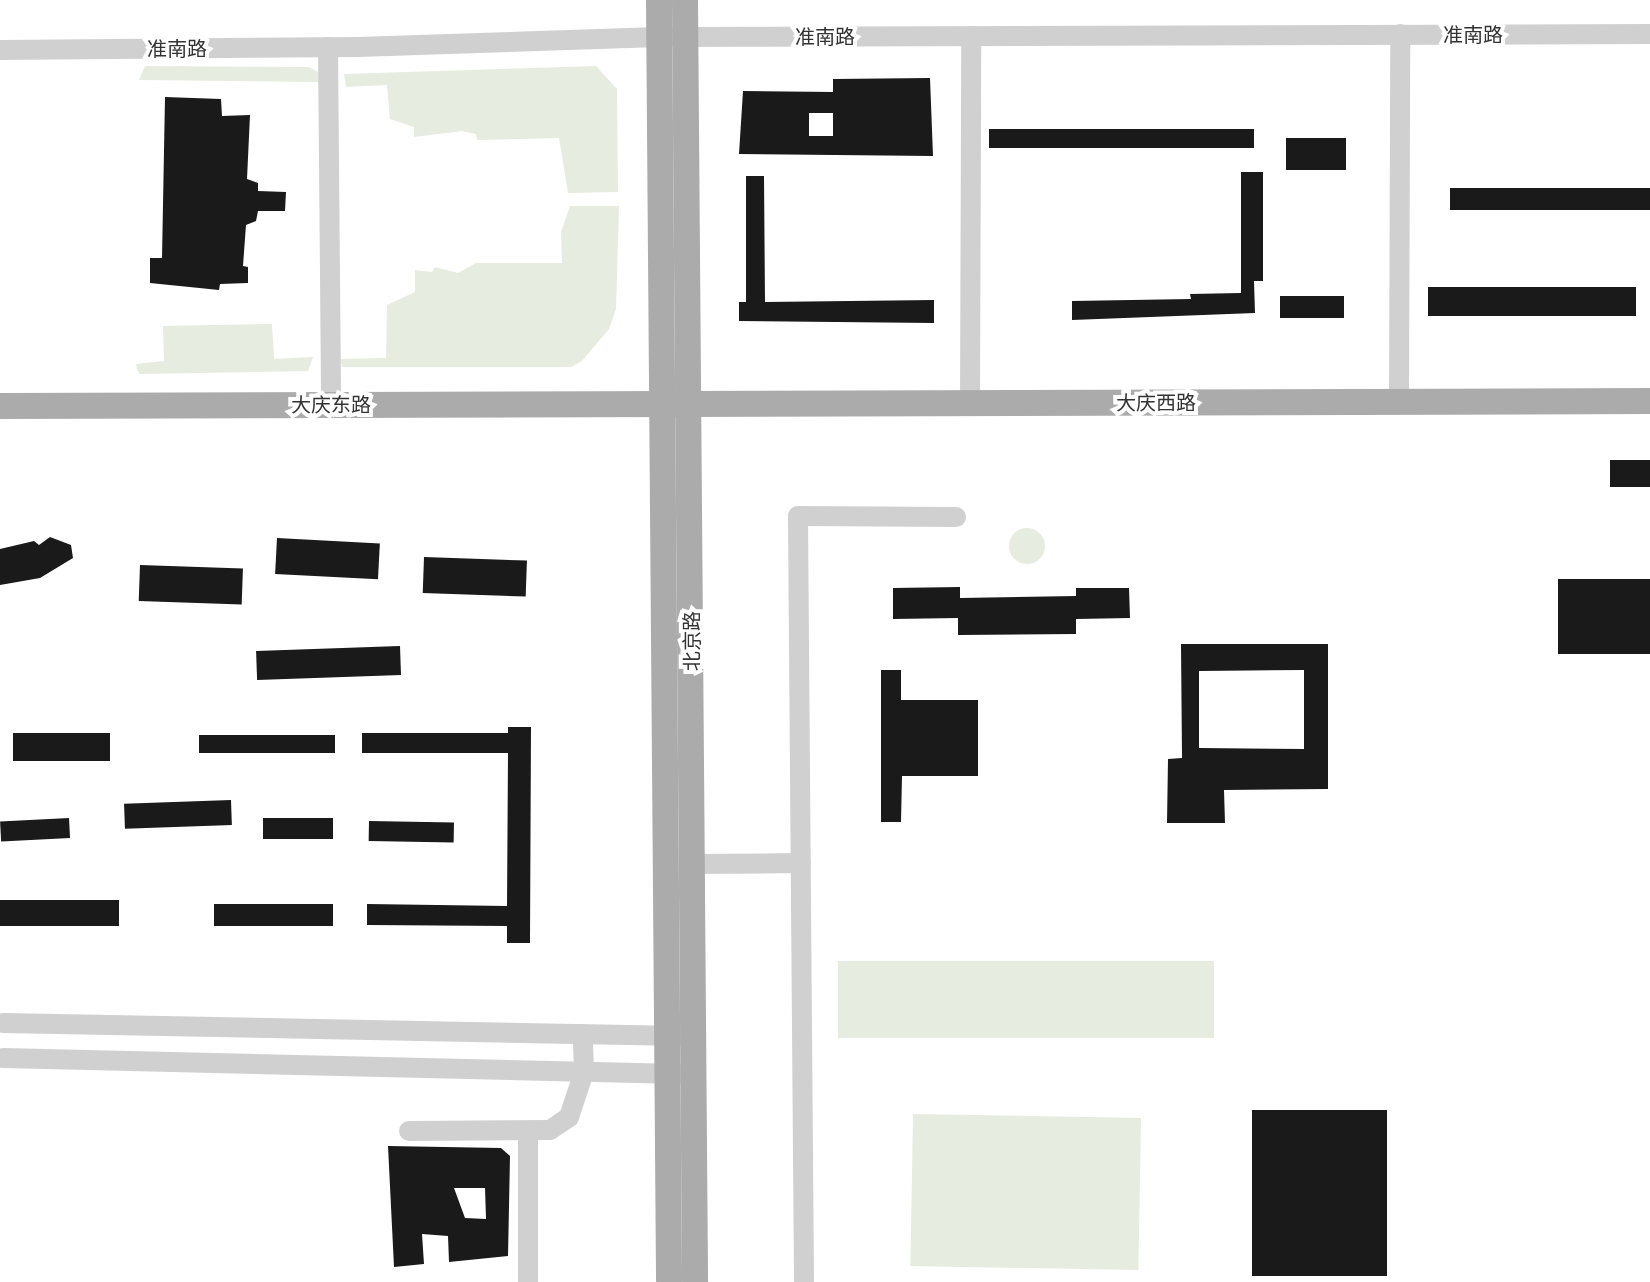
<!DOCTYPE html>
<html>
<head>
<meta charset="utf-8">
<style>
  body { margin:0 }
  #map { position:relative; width:1650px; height:1282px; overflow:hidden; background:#fff; font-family:"Open Sans","Noto Sans SC",sans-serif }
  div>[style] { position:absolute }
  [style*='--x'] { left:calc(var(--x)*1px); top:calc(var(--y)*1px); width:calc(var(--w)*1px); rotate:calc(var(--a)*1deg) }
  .green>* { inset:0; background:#e6ecdf; transform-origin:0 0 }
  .round { border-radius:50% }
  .building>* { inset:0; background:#1a1a1a; transform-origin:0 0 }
  .minor>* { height:20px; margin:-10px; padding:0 10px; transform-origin:10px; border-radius:10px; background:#d0d0d0 }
  .major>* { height:26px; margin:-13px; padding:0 13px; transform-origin:13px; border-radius:13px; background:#ababab }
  span { translate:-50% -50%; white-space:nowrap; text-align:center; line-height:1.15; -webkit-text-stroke:8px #fff; paint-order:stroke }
  .street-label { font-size:20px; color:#333 }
</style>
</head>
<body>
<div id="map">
  <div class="green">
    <i style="clip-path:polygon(145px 66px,309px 67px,318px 72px,319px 82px,139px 80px)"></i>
    <i style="clip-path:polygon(596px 66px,617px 89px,618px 192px,568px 193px,559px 138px,477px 140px,476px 134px,462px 131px,414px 137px,414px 127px,390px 119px,387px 85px,346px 87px,344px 74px)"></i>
    <i style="clip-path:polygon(570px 206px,619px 206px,616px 309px,609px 329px,582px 361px,571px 367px,342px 367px,340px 359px,386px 358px,387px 305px,415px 292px,415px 270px,432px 272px,435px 267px,458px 273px,476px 263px,562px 263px,561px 232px)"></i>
    <i style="clip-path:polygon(272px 324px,274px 359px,313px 357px,308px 371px,140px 374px,137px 370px,136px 364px,164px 361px,163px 326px)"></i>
    <i class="round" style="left:1009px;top:528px;width:36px;height:36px"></i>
    <i style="left:838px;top:961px;width:376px;height:77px"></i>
    <i style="left:1141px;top:1118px;width:152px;height:228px;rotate:91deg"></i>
  </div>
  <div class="building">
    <i style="clip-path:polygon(evenodd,930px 78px,933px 156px,739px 154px,743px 91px,833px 92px,833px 79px,930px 78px,809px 113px,833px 113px,833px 136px,809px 136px,809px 113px)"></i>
    <i style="clip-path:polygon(165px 97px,221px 99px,222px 116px,250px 115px,247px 179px,258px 183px,258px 191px,286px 192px,285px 211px,258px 211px,256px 221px,246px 225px,243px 266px,248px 267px,248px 283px,220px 284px,219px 290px,150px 283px,150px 258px,162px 258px)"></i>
    <i style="left:1254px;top:129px;width:19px;height:265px;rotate:90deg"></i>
    <i style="left:1286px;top:138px;width:60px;height:32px"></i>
    <i style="clip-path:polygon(1241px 172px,1263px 172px,1263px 281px,1254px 281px,1255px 313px,1072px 320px,1072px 301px,1191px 299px,1190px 294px,1241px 293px)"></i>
    <i style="clip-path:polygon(746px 176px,764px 176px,765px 302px,934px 300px,934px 323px,739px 321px,739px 302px,746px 302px)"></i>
    <i style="left:1650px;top:188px;width:22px;height:200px;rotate:90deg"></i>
    <i style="left:1636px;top:287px;width:29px;height:208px;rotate:90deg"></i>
    <i style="left:1280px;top:296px;width:64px;height:22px"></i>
    <i style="left:1650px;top:460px;width:27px;height:40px;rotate:90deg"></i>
    <i style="clip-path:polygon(50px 537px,71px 545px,73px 558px,40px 578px,0 585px,0 549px,34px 541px,39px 545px)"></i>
    <i style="left:277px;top:538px;width:103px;height:36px;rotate:3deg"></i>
    <i style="left:424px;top:557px;width:103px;height:36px;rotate:2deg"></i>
    <i style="left:140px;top:565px;width:103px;height:36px;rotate:2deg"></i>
    <i style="left:1650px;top:579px;width:75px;height:92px;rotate:90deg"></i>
    <i style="clip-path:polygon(960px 587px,960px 598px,1076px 596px,1076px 588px,1129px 588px,1130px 618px,1076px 619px,1076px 634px,958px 635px,958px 618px,893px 619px,893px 588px)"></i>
    <i style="clip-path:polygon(evenodd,1181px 644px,1328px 644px,1328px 789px,1224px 790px,1225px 823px,1167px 823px,1168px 759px,1182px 758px,1181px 644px,1304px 670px,1304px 749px,1199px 748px,1199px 671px,1304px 670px)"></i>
    <i style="left:400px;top:646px;width:29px;height:144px;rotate:88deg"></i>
    <i style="clip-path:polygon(881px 670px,901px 670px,901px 700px,978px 700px,978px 776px,902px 776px,901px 822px,881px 822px)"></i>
    <i style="clip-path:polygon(508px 727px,531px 727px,530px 943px,507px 943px,507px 926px,367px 925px,367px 904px,507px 906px,508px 753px,362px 753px,362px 733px,508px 733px)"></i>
    <i style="left:13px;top:733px;width:97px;height:28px"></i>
    <i style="left:199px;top:735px;width:136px;height:18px"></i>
    <i style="left:231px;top:800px;width:25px;height:107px;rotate:88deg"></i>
    <i style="left:69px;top:818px;width:20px;height:69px;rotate:87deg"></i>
    <i style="left:333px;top:818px;width:21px;height:70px;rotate:90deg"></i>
    <i style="left:369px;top:821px;width:85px;height:20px;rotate:1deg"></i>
    <i style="left:119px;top:900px;width:26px;height:119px;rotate:90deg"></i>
    <i style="left:214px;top:904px;width:119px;height:22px"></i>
    <i style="left:1252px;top:1110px;width:135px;height:166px"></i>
    <i style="clip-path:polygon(evenodd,388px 1146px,501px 1148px,510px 1156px,508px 1256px,449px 1262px,448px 1236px,422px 1234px,424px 1264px,394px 1267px,388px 1146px,454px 1188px,485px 1188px,486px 1219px,465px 1218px,454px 1188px)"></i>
  </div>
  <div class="minor">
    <i style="--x:328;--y:47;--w:357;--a:89.5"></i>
    <i style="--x:0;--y:50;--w:358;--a:-0.5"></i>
    <i style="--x:358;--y:47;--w:301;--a:-1.9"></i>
    <i style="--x:659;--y:37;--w:991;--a:-0.17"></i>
    <i style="--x:970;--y:402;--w:366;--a:-89.8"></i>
    <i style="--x:1399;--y:402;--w:368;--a:-89.8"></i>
    <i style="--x:693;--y:864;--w:108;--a:-0.5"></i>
    <i style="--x:3;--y:1023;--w:679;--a:1.1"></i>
    <i style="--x:3;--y:1058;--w:676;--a:1.36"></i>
    <i style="--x:409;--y:1131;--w:141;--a:-0.4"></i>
    <i style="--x:550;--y:1130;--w:23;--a:-34"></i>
    <i style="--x:569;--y:1117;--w:47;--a:-71.6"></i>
    <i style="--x:584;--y:1072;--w:38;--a:-92"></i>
    <i style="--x:528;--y:1282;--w:150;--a:-90"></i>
    <i style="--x:804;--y:1282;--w:766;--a:-90.45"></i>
    <i style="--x:798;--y:516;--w:158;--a:0.4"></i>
  </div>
  <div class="major">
    <i style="--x:659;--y:0;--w:1282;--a:89.55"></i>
    <i style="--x:685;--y:0;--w:1282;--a:89.55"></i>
    <i style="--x:0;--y:406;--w:1650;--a:-0.17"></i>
  </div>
  <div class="street-label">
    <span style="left:1473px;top:34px">准南路</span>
    <span style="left:825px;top:36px">准南路</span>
    <span style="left:177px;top:48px">准南路</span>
    <span style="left:1156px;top:402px">大庆西路</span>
    <span style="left:331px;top:404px">大庆东路</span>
    <span style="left:691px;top:641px;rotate:-90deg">北京路</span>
  </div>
</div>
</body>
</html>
